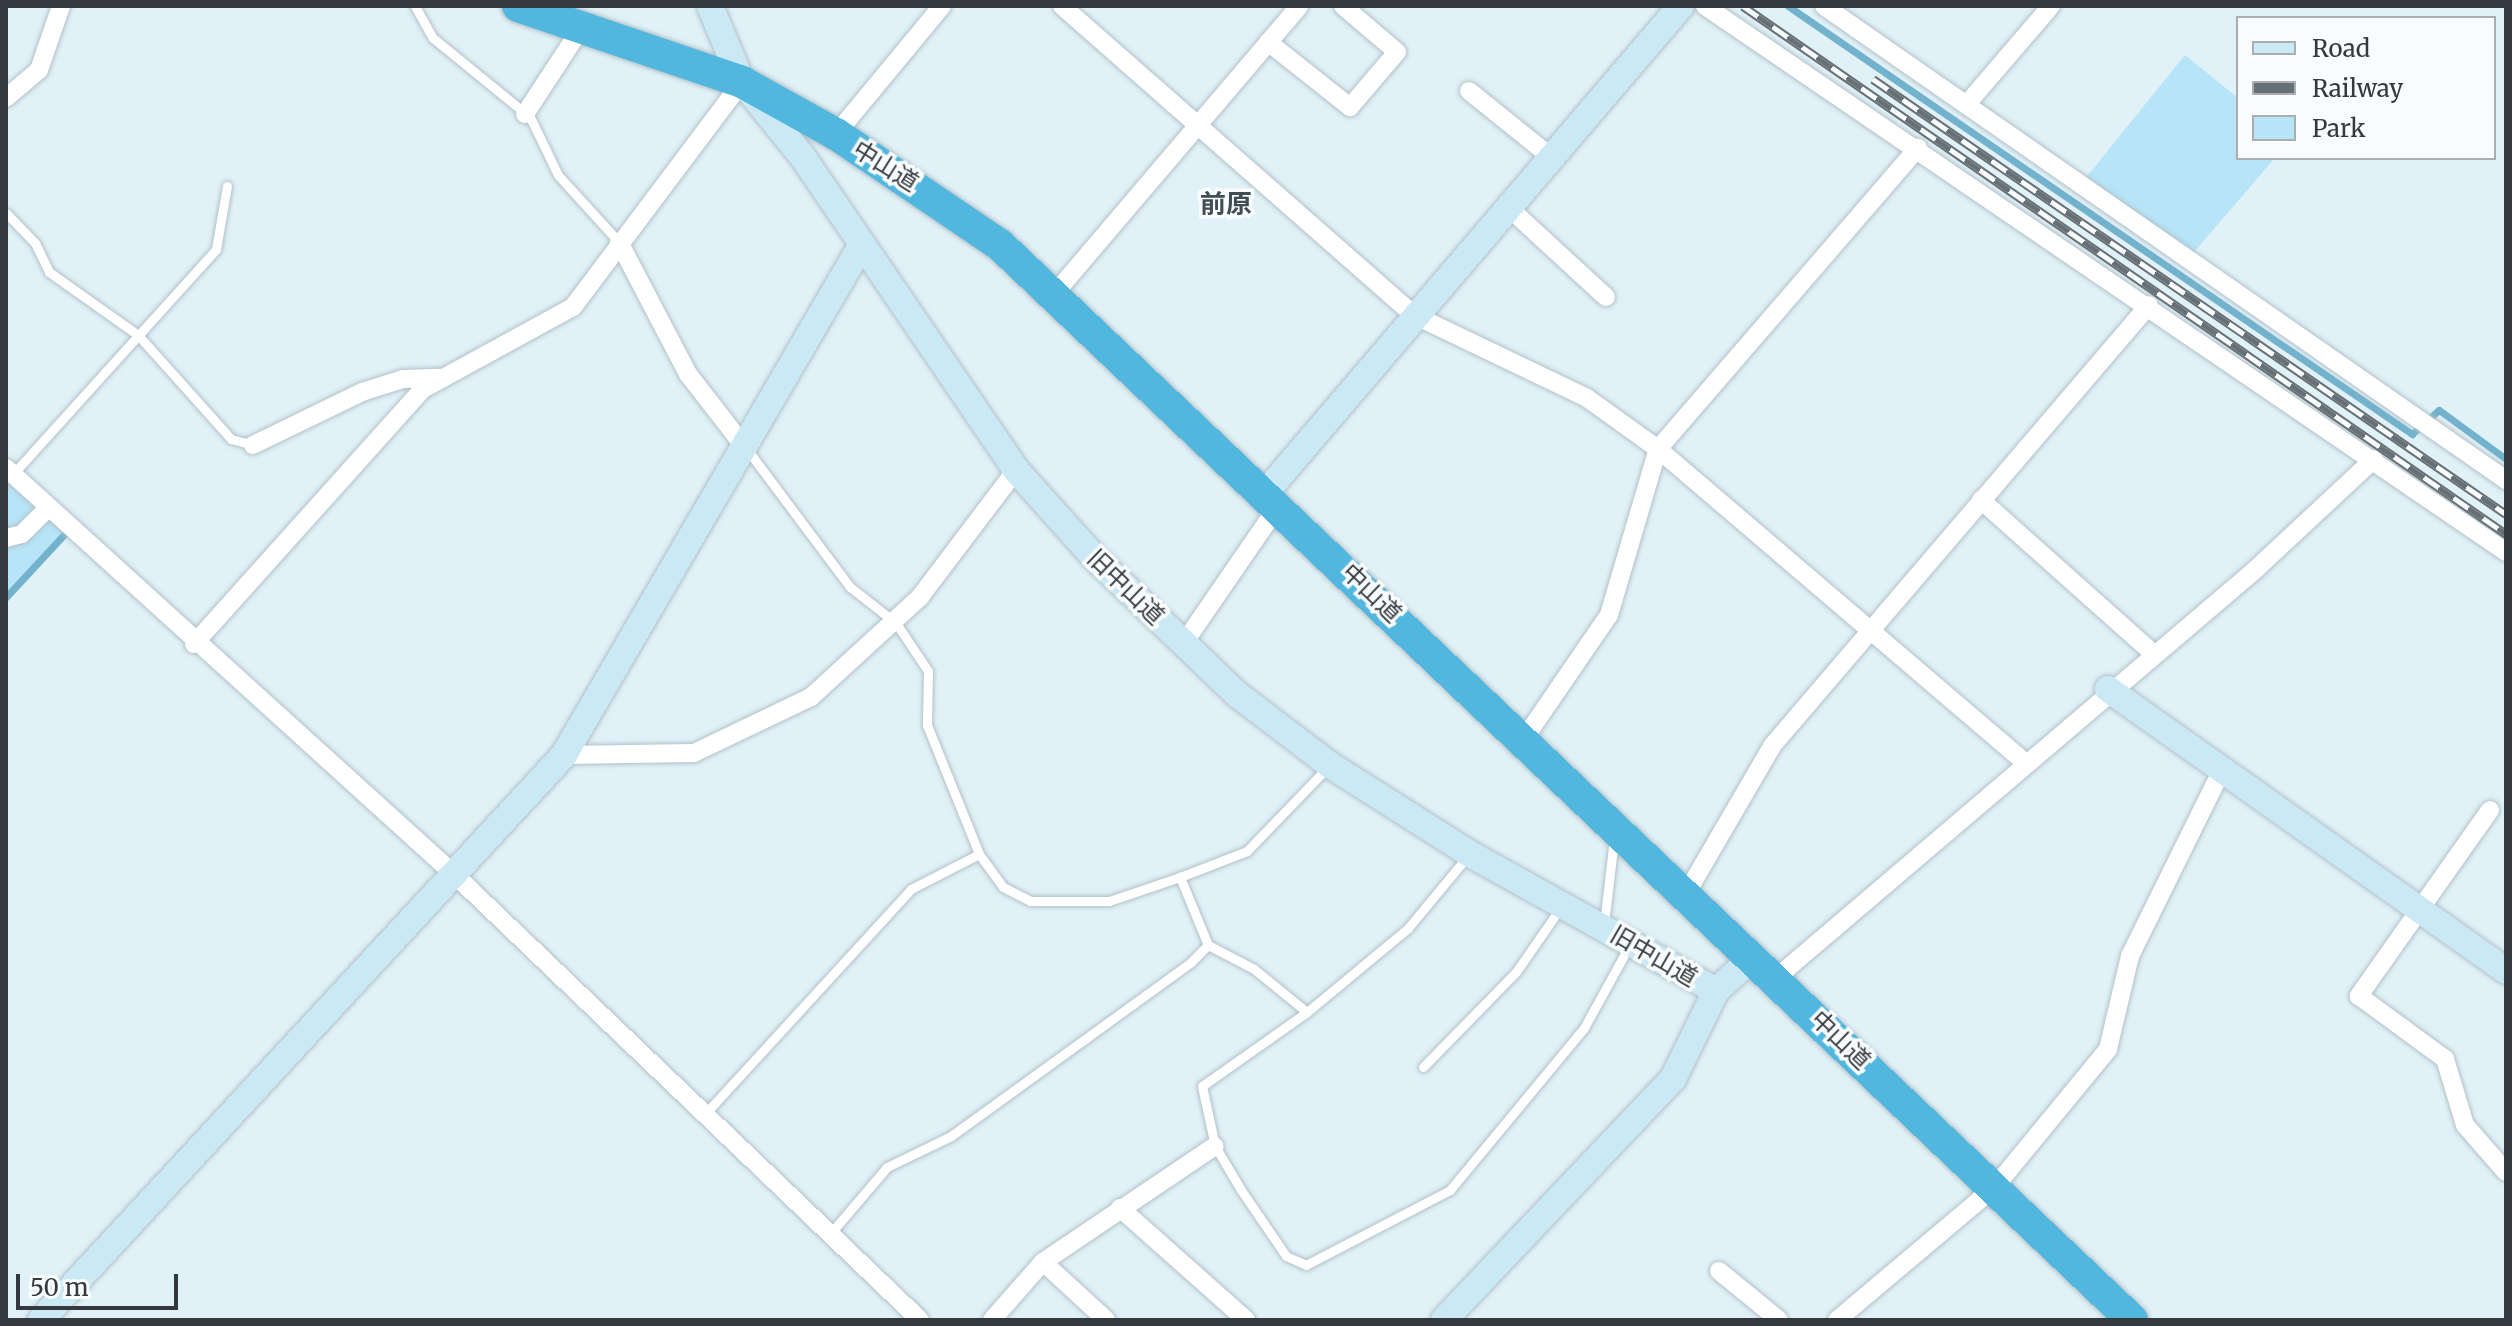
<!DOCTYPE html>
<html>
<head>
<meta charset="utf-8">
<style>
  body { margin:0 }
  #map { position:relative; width:2512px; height:1326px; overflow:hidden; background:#e1f1f8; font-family:Merriweather,"Noto Sans JP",serif }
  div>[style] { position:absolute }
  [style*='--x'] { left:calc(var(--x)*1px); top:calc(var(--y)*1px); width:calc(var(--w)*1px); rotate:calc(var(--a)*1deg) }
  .green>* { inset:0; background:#b7e4f7 }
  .stream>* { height:7px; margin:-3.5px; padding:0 3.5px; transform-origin:3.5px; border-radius:3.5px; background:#73b2cc }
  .roads { filter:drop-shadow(0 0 2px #b2c1c8) drop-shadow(0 0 2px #b2c1c8) }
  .lane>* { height:9px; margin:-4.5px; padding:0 4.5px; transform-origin:4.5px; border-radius:4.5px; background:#fff }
  .street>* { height:18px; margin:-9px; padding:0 9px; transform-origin:9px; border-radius:9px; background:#fff }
  .secondary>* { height:26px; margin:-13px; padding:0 13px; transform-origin:13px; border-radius:13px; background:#cbe9f5 }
  .highway>* { height:32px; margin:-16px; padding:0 16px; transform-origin:16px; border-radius:16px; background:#52b7de }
  .rail>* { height:9px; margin-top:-4.5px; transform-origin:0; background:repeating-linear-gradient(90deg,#f9fcfd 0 18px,#677075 0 36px); box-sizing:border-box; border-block:2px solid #677075 }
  span { translate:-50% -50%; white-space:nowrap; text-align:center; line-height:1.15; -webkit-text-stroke:7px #f9fcfd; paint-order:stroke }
  .street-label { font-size:24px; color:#33393c }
  .neighbourhood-label { font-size:26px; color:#404d53; font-weight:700 }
  .frame { position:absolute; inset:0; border:8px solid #33393c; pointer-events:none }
  .legend { position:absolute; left:2236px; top:16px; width:260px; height:144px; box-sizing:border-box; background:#f9fcfd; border:2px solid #aaaeb0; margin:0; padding:10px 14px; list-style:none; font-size:24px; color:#33393c }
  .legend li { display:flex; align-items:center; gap:16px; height:40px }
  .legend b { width:40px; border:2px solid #aaaeb0 }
  .scale { position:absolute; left:16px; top:1274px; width:162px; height:36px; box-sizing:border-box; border:4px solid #33393c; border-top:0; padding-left:10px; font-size:24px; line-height:28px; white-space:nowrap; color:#33393c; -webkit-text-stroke:6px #f9fcfd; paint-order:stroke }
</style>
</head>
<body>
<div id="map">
  <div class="green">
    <i style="clip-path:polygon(2185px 55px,2238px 98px,2238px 158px,2275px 158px,2188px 259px,2080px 185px)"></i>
    <i style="clip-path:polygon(6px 468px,70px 528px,6px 597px)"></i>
  </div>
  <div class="stream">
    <i style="--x:1788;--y:6;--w:757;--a:34.45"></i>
    <i style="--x:2412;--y:434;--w:36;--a:-42"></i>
    <i style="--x:2439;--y:410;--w:83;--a:36.2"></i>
    <i style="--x:6;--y:597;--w:93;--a:-47.2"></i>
  </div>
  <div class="roads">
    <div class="lane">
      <i style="--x:415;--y:6;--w:37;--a:61"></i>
      <i style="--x:433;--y:38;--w:125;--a:39.2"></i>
      <i style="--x:530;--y:117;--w:64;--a:64.2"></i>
      <i style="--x:558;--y:175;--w:91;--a:47.7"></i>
      <i style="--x:6;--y:213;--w:42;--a:46"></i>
      <i style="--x:35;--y:243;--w:32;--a:64"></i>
      <i style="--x:49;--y:272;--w:109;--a:35.3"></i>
      <i style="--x:138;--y:335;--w:140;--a:48.2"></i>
      <i style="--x:231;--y:439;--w:23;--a:15"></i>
      <i style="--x:746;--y:448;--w:174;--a:53.2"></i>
      <i style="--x:850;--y:587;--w:58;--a:38"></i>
      <i style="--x:896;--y:623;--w:58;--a:56.3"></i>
      <i style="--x:928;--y:671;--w:54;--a:91.1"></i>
      <i style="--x:927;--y:725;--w:139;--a:68"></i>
      <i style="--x:979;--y:854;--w:41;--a:54"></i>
      <i style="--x:1003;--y:887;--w:30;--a:27"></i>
      <i style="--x:1030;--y:901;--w:79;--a:0"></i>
      <i style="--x:1109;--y:901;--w:75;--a:-18.7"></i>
      <i style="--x:13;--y:474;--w:303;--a:-47.9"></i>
      <i style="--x:216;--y:249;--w:64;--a:-80.1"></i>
      <i style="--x:1604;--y:924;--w:86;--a:-83.3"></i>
      <i style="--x:1208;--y:945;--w:52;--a:27.6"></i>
      <i style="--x:1254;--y:969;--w:68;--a:39.1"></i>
      <i style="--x:1307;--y:1012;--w:128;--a:144.8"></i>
      <i style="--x:1202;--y:1086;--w:61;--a:77.8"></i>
      <i style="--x:1215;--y:1146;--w:51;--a:59.4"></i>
      <i style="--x:1241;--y:1190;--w:80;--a:55.7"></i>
      <i style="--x:1286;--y:1256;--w:22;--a:24"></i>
      <i style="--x:1306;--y:1265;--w:162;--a:-27.5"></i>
      <i style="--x:1450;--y:1190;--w:210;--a:-50.4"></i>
      <i style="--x:1584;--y:1028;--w:94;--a:-61.2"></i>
      <i style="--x:1307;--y:1012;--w:131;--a:-39.7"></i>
      <i style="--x:1408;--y:928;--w:92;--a:-50.3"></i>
      <i style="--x:1423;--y:1067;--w:133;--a:-45.6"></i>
      <i style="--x:1516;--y:972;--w:79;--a:-55.3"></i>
      <i style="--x:705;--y:1114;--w:305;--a:-47.5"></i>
      <i style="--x:911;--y:889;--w:76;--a:-27.2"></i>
      <i style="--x:830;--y:1234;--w:88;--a:-49.6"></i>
      <i style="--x:887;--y:1167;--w:71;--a:-25.8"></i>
      <i style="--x:951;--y:1136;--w:296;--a:-35.9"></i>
      <i style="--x:1191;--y:962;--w:24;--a:-45"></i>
      <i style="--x:1208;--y:945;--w:74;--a:-112.4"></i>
      <i style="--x:1180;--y:877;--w:72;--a:-21.2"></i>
      <i style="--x:1247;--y:851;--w:115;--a:-46.1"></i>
    </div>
    <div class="street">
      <i style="--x:1062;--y:6;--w:468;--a:41.3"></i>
      <i style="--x:1414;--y:315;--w:192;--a:25.6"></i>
      <i style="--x:1587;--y:398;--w:87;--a:35.7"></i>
      <i style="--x:1658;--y:449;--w:482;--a:40.5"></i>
      <i style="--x:1705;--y:6;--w:969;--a:34.28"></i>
      <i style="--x:1824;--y:6;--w:831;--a:34.8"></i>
      <i style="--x:1268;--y:42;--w:105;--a:38.4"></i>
      <i style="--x:1350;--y:107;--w:72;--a:-49.5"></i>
      <i style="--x:1397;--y:52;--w:71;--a:-139.6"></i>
      <i style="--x:1469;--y:91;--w:105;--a:38.8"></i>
      <i style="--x:6;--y:98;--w:43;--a:-40.3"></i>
      <i style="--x:39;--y:70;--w:68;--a:-71"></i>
      <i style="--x:1966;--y:105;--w:130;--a:-49.4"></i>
      <i style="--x:525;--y:114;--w:108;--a:-56.8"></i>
      <i style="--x:836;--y:134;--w:166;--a:-50.4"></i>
      <i style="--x:1508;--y:207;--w:133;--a:42.6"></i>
      <i style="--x:619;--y:242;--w:149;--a:62.4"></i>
      <i style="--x:688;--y:374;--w:90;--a:52.2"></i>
      <i style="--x:1056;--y:292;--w:375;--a:-49.6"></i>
      <i style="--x:253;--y:445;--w:121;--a:-25.9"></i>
      <i style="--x:362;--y:392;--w:43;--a:-17.6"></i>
      <i style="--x:403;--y:379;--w:37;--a:-2"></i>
      <i style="--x:6;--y:468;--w:607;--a:42.2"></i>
      <i style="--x:456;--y:876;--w:642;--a:43.74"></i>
      <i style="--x:1981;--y:500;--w:230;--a:41.7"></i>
      <i style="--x:6;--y:538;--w:16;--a:-14"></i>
      <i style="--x:22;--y:534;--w:38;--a:-45"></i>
      <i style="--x:1184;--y:643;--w:168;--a:-55.5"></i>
      <i style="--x:194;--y:644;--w:343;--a:-48.1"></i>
      <i style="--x:423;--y:389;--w:171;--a:-28.7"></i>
      <i style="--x:573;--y:307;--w:281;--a:-53.1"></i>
      <i style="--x:1524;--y:739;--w:150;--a:-55.6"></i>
      <i style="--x:1609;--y:615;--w:173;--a:-73.6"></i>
      <i style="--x:1658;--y:449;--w:398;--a:-49.2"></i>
      <i style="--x:564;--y:755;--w:130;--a:-0.9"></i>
      <i style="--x:694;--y:753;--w:130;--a:-25.6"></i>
      <i style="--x:811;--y:697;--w:148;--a:-42.5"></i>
      <i style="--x:920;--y:597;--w:159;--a:-52.9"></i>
      <i style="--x:2490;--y:810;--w:228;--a:125.2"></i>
      <i style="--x:2359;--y:996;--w:107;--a:36.2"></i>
      <i style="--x:2445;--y:1059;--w:69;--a:73.1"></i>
      <i style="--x:2465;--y:1125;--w:62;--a:48.9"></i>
      <i style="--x:1686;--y:894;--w:171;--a:-59.8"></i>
      <i style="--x:1772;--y:746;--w:580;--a:-49.47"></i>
      <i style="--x:1776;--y:978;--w:631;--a:-40.43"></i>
      <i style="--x:2256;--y:569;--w:161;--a:-43"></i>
      <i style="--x:1120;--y:1208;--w:169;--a:41.6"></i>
      <i style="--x:1043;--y:1262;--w:86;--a:42.6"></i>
      <i style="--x:1719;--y:1271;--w:77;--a:39.2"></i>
      <i style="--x:992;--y:1320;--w:77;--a:-48.7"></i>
      <i style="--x:1043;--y:1262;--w:207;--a:-34"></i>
      <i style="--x:1837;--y:1320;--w:205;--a:-40.1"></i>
      <i style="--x:1994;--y:1188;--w:180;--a:-50.6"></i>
      <i style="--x:2108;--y:1049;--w:96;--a:-76.7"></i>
      <i style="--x:2130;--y:956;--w:208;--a:-63.7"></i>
    </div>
    <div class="secondary">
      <i style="--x:710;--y:6;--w:82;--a:67.2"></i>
      <i style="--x:742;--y:82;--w:95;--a:51"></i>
      <i style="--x:802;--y:156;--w:380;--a:55.7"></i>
      <i style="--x:1016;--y:470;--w:118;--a:48.1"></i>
      <i style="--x:1095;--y:558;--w:198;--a:43.8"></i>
      <i style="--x:1238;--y:695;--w:116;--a:37.3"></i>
      <i style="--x:1330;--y:765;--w:166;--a:32.4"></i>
      <i style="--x:1470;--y:854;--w:282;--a:29.1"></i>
      <i style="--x:1266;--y:492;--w:639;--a:-49.51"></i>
      <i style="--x:2108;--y:689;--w:488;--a:35.3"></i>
      <i style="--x:41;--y:1320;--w:770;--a:-47.21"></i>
      <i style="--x:564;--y:755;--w:589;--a:-59.74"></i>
      <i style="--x:1444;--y:1320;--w:332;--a:-46.5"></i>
      <i style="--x:1673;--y:1079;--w:98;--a:-64"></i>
      <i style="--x:1716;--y:991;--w:50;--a:-42.6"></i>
    </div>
    <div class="highway">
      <i style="--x:518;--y:6;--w:237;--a:18.7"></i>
      <i style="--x:742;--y:82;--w:107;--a:29"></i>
      <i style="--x:836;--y:134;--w:198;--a:34.1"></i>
      <i style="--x:1000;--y:245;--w:1561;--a:43.52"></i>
    </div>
  </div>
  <div class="rail">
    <i style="--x:1743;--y:6;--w:928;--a:34.68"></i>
    <i style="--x:1873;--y:79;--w:768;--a:34.5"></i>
  </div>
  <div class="street-label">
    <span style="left:886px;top:166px;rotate:32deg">中山道</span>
    <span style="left:1126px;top:587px;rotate:44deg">旧中山道</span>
    <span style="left:1372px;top:593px;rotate:44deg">中山道</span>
    <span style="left:1654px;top:956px;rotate:30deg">旧中山道</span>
    <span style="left:1841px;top:1040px;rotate:44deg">中山道</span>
  </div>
  <div class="neighbourhood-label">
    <span style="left:1226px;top:204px">前原</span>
  </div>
  <div class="frame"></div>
  <ul class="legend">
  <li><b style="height:10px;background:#cbe9f5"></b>Road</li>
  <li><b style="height:10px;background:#677075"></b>Railway</li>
  <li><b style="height:22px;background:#b7e4f7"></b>Park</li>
  </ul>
  <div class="scale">50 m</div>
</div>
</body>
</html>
